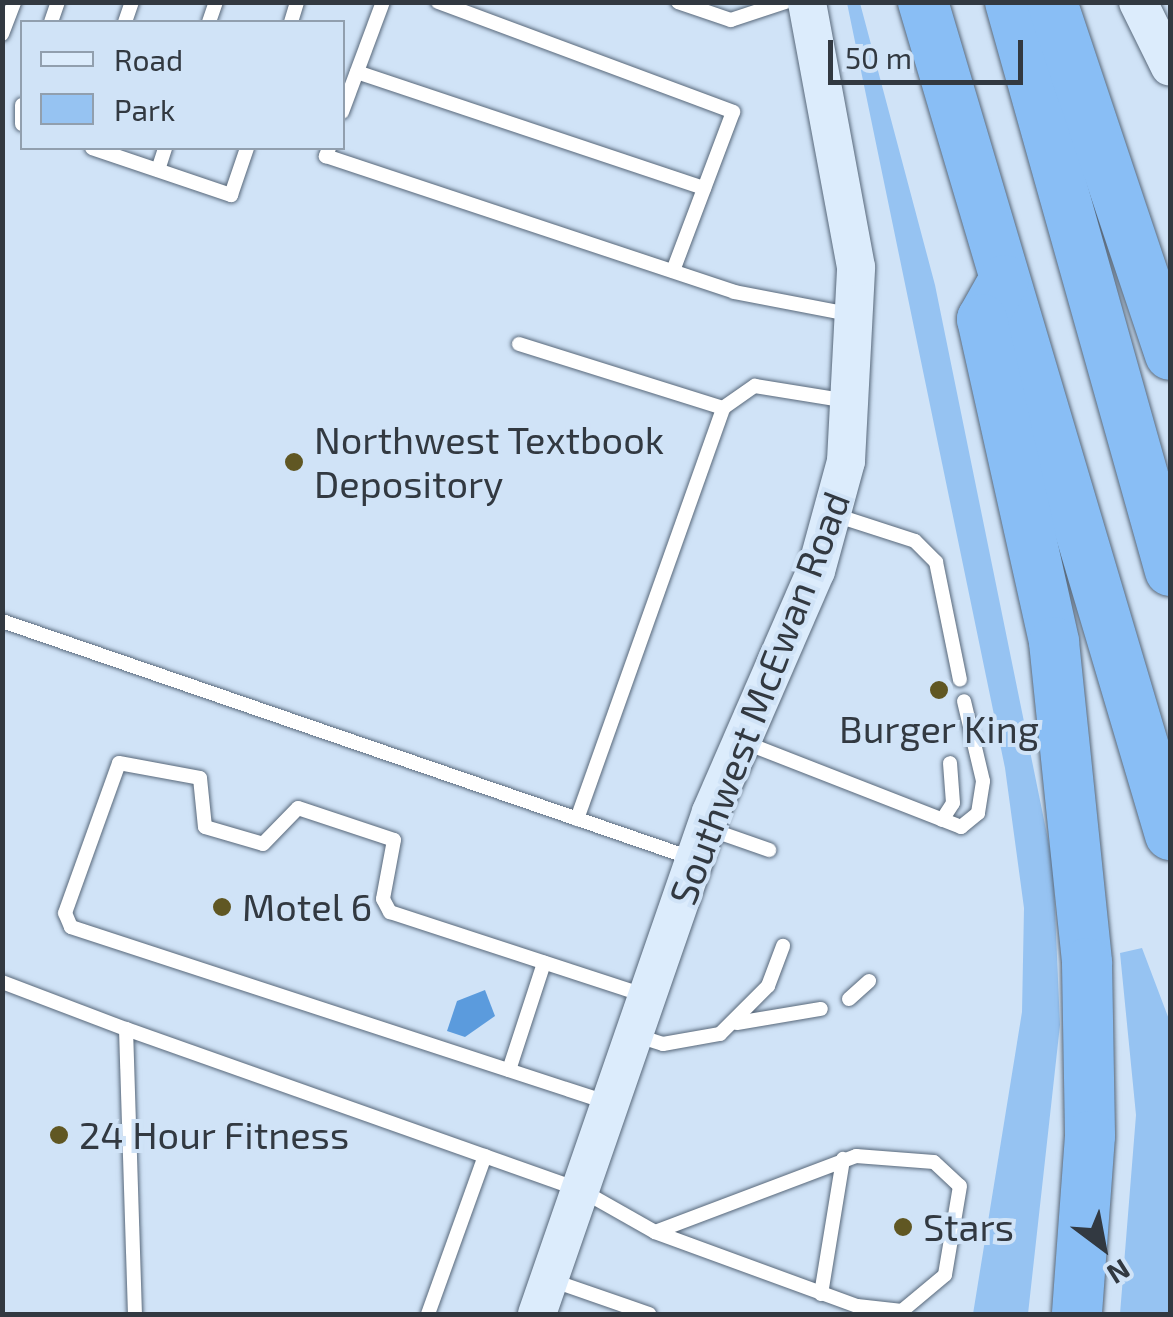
<!DOCTYPE html>
<html>
<head>
<meta charset="utf-8">
<style>
  body { margin:0 }
  #map { position:relative; width:1173px; height:1317px; overflow:hidden; background:#d0e3f7; font-family:"Exo 2",sans-serif }
  div>[style] { position:absolute }
  [style*='--x'] { left:calc(var(--x)*1px); top:calc(var(--y)*1px); width:calc(var(--w)*1px); rotate:calc(var(--a)*1deg) }
  .green>* { inset:0; background:#96c3f2 }
  .water>* { inset:0; background:#5b9bdd }
  .roads { filter:drop-shadow(0 0 2px #58687a) drop-shadow(0 0 2px #58687a) }
  .lane>* { height:14px; margin:-7px; padding:0 7px; transform-origin:7px; border-radius:7px; background:#fff }
  .secondary>* { height:38px; margin:-19px; padding:0 19px; transform-origin:19px; border-radius:19px; background:#dcecfc }
  .highway>* { height:50px; margin:-25px; padding:0 25px; transform-origin:25px; border-radius:25px; background:#89bef5 }
  .dots>* { width:28px; height:28px; translate:-50% -50%; box-sizing:border-box; border:5px solid #d0e3f7; border-radius:50% }
  span { translate:-50% -50%; white-space:nowrap; text-align:center; line-height:1.15; -webkit-text-stroke:8px #d0e3f7; paint-order:stroke }
  .poi-label { font-size:38px; color:#323941 }
  .left { translate:0 -50%; text-align:left }
  .street-label { font-size:38px; color:#323941 }
  .frame { position:absolute; inset:0; border:5px solid #323941; pointer-events:none }
  .legend { position:absolute; left:20px; top:20px; width:325px; height:130px; box-sizing:border-box; background:#d0e3f7; border:2px solid #919fae; margin:0; padding:12px 18px; list-style:none; font-size:30px; color:#323941 }
  .legend li { display:flex; align-items:center; gap:20px; height:50px }
  .legend b { width:50px; border:2px solid #919fae }
  .north { position:absolute; left:1053px; top:1197px; width:100px; height:100px; -webkit-text-stroke:8px #d0e3f7; paint-order:stroke; rotate:148deg; font-size:28px; font-weight:700; line-height:40px; text-align:center; color:#323941 }
  .north::after { content:''; display:block; margin:auto; width:35px; height:45px; background:#323941; clip-path:polygon(50% 0,100% 100%,50% 72%,0 100%) }
  .scale { position:absolute; left:828px; top:40px; width:195px; height:45px; box-sizing:border-box; border:5px solid #323941; border-top:0; padding-left:12px; font-size:30px; line-height:35px; white-space:nowrap; color:#323941; -webkit-text-stroke:8px #d0e3f7; paint-order:stroke }
</style>
</head>
<body>
<div id="map">
  <div class="green">
    <i style="clip-path:polygon(847px 3px,860px 3px,935px 285px,1053px 864px,1060px 1025px,1028px 1314px,973px 1314px,1022px 1012px,1024px 908px,1005px 768px)"></i>
    <i style="clip-path:polygon(1142px 948px,1170px 1022px,1170px 1314px,1120px 1314px,1136px 1115px,1120px 953px)"></i>
  </div>
  <div class="water">
    <i style="clip-path:polygon(485px 990px,495px 1016px,465px 1037px,447px 1031px,457px 1001px)"></i>
  </div>
  <div class="roads">
    <div class="lane">
      <i style="--x:438;--y:2;--w:315;--a:20.4"></i>
      <i style="--x:733;--y:112;--w:170;--a:110.7"></i>
      <i style="--x:678;--y:2;--w:56;--a:18.8"></i>
      <i style="--x:731;--y:20;--w:57;--a:-18.4"></i>
      <i style="--x:51;--y:22;--w:21;--a:-71"></i>
      <i style="--x:125;--y:22;--w:21;--a:-71"></i>
      <i style="--x:209;--y:22;--w:21;--a:-71"></i>
      <i style="--x:291;--y:22;--w:21;--a:-73"></i>
      <i style="--x:2;--y:34;--w:34;--a:-69"></i>
      <i style="--x:357;--y:72;--w:366;--a:18.5"></i>
      <i style="--x:22;--y:105;--w:19;--a:90"></i>
      <i style="--x:342;--y:112;--w:117;--a:-69.6"></i>
      <i style="--x:92;--y:148;--w:147;--a:18.7"></i>
      <i style="--x:231;--y:195;--w:50;--a:-71.2"></i>
      <i style="--x:329;--y:148;--w:9;--a:111"></i>
      <i style="--x:326;--y:156;--w:430;--a:18.4"></i>
      <i style="--x:734;--y:292;--w:121;--a:10.9"></i>
      <i style="--x:158;--y:170;--w:23;--a:-72"></i>
      <i style="--x:519;--y:344;--w:214;--a:17.4"></i>
      <i style="--x:835;--y:515;--w:84;--a:18"></i>
      <i style="--x:915;--y:541;--w:30;--a:45"></i>
      <i style="--x:936;--y:562;--w:120;--a:78.5"></i>
      <i style="--x:2;--y:621;--w:732;--a:18.98"></i>
      <i style="--x:746;--y:743;--w:231;--a:21.3"></i>
      <i style="--x:961;--y:827;--w:22;--a:-39"></i>
      <i style="--x:978;--y:813;--w:32;--a:-81"></i>
      <i style="--x:983;--y:781;--w:82;--a:-103.4"></i>
      <i style="--x:577;--y:819;--w:436;--a:-70.4"></i>
      <i style="--x:723;--y:408;--w:39;--a:-35"></i>
      <i style="--x:755;--y:386;--w:94;--a:9.2"></i>
      <i style="--x:942;--y:820;--w:20;--a:-57"></i>
      <i style="--x:953;--y:803;--w:40;--a:-94.3"></i>
      <i style="--x:706;--y:828;--w:67;--a:19.2"></i>
      <i style="--x:2;--y:982;--w:133;--a:20.8"></i>
      <i style="--x:126;--y:1029;--w:285;--a:88.2"></i>
      <i style="--x:849;--y:999;--w:27;--a:-42"></i>
      <i style="--x:737;--y:1023;--w:85;--a:-9.5"></i>
      <i style="--x:126;--y:1029;--w:483;--a:19.5"></i>
      <i style="--x:581;--y:1190;--w:85;--a:29.6"></i>
      <i style="--x:635;--y:1035;--w:29;--a:18"></i>
      <i style="--x:663;--y:1044;--w:58;--a:-10"></i>
      <i style="--x:720;--y:1034;--w:68;--a:-45"></i>
      <i style="--x:768;--y:986;--w:43;--a:-69.4"></i>
      <i style="--x:509;--y:1070;--w:113;--a:-71.9"></i>
      <i style="--x:606;--y:1102;--w:563;--a:-161.89"></i>
      <i style="--x:71;--y:927;--w:15;--a:-113"></i>
      <i style="--x:65;--y:913;--w:159;--a:-70.2"></i>
      <i style="--x:119;--y:763;--w:82;--a:10.5"></i>
      <i style="--x:200;--y:778;--w:49;--a:84.2"></i>
      <i style="--x:205;--y:827;--w:60;--a:16.3"></i>
      <i style="--x:263;--y:844;--w:50;--a:-45.8"></i>
      <i style="--x:298;--y:808;--w:101;--a:18.4"></i>
      <i style="--x:394;--y:840;--w:60;--a:100.6"></i>
      <i style="--x:383;--y:899;--w:15;--a:62"></i>
      <i style="--x:390;--y:912;--w:270;--a:18.1"></i>
      <i style="--x:856;--y:1156;--w:78;--a:4.4"></i>
      <i style="--x:934;--y:1162;--w:35;--a:43"></i>
      <i style="--x:960;--y:1186;--w:90;--a:99.6"></i>
      <i style="--x:945;--y:1275;--w:56;--a:140.1"></i>
      <i style="--x:902;--y:1311;--w:45;--a:-173.7"></i>
      <i style="--x:857;--y:1306;--w:215;--a:-159.9"></i>
      <i style="--x:655;--y:1232;--w:215;--a:-20.7"></i>
      <i style="--x:551;--y:1280;--w:104;--a:19.1"></i>
      <i style="--x:821;--y:1294;--w:137;--a:-80.7"></i>
      <i style="--x:428;--y:1314;--w:168;--a:-70.2"></i>
    </div>
    <div class="secondary">
      <i style="--x:1138;--y:2;--w:72;--a:63.8"></i>
      <i style="--x:537;--y:1314;--w:531;--a:-70.88"></i>
      <i style="--x:711;--y:812;--w:263;--a:-66.5"></i>
      <i style="--x:816;--y:571;--w:114;--a:-74.7"></i>
      <i style="--x:846;--y:461;--w:194;--a:-87"></i>
      <i style="--x:856;--y:267;--w:269;--a:-100.5"></i>
    </div>
    <div class="highway">
      <i style="--x:923;--y:2;--w:869;--a:73.48"></i>
      <i style="--x:1010;--y:2;--w:591;--a:74.29"></i>
      <i style="--x:1052;--y:2;--w:372;--a:71.5"></i>
      <i style="--x:1004;--y:280;--w:45;--a:119.4"></i>
      <i style="--x:982;--y:319;--w:331;--a:77.4"></i>
      <i style="--x:1054;--y:642;--w:323;--a:84.1"></i>
      <i style="--x:1087;--y:963;--w:173;--a:89"></i>
      <i style="--x:1090;--y:1136;--w:178;--a:94.2"></i>
    </div>
  </div>
  <div class="dots">
    <i style="left:294px;top:462px;background:#605723"></i>
    <i style="left:939px;top:690px;background:#605723"></i>
    <i style="left:222px;top:907px;background:#605723"></i>
    <i style="left:59px;top:1135px;background:#605723"></i>
    <i style="left:903px;top:1227px;background:#605723"></i>
  </div>
  <div class="poi-label">
    <span class="left" style="left:314px;top:462px">Northwest Textbook<br>Depository</span>
    <span style="left:939px;top:729px">Burger King</span>
    <span class="left" style="left:242px;top:907px">Motel 6</span>
    <span class="left" style="left:79px;top:1135px">24 Hour Fitness</span>
    <span class="left" style="left:923px;top:1227px">Stars</span>
  </div>
  <div class="street-label">
    <span style="left:759px;top:698px;rotate:-69deg">Southwest McEwan Road</span>
  </div>
  <div class="frame"></div>
  <ul class="legend">
  <li><b style="height:12px;background:#dcecfc"></b>Road</li>
  <li><b style="height:28px;background:#96c3f2"></b>Park</li>
  </ul>
  <div class="north">N</div>
  <div class="scale">50 m</div>
</div>
</body>
</html>
